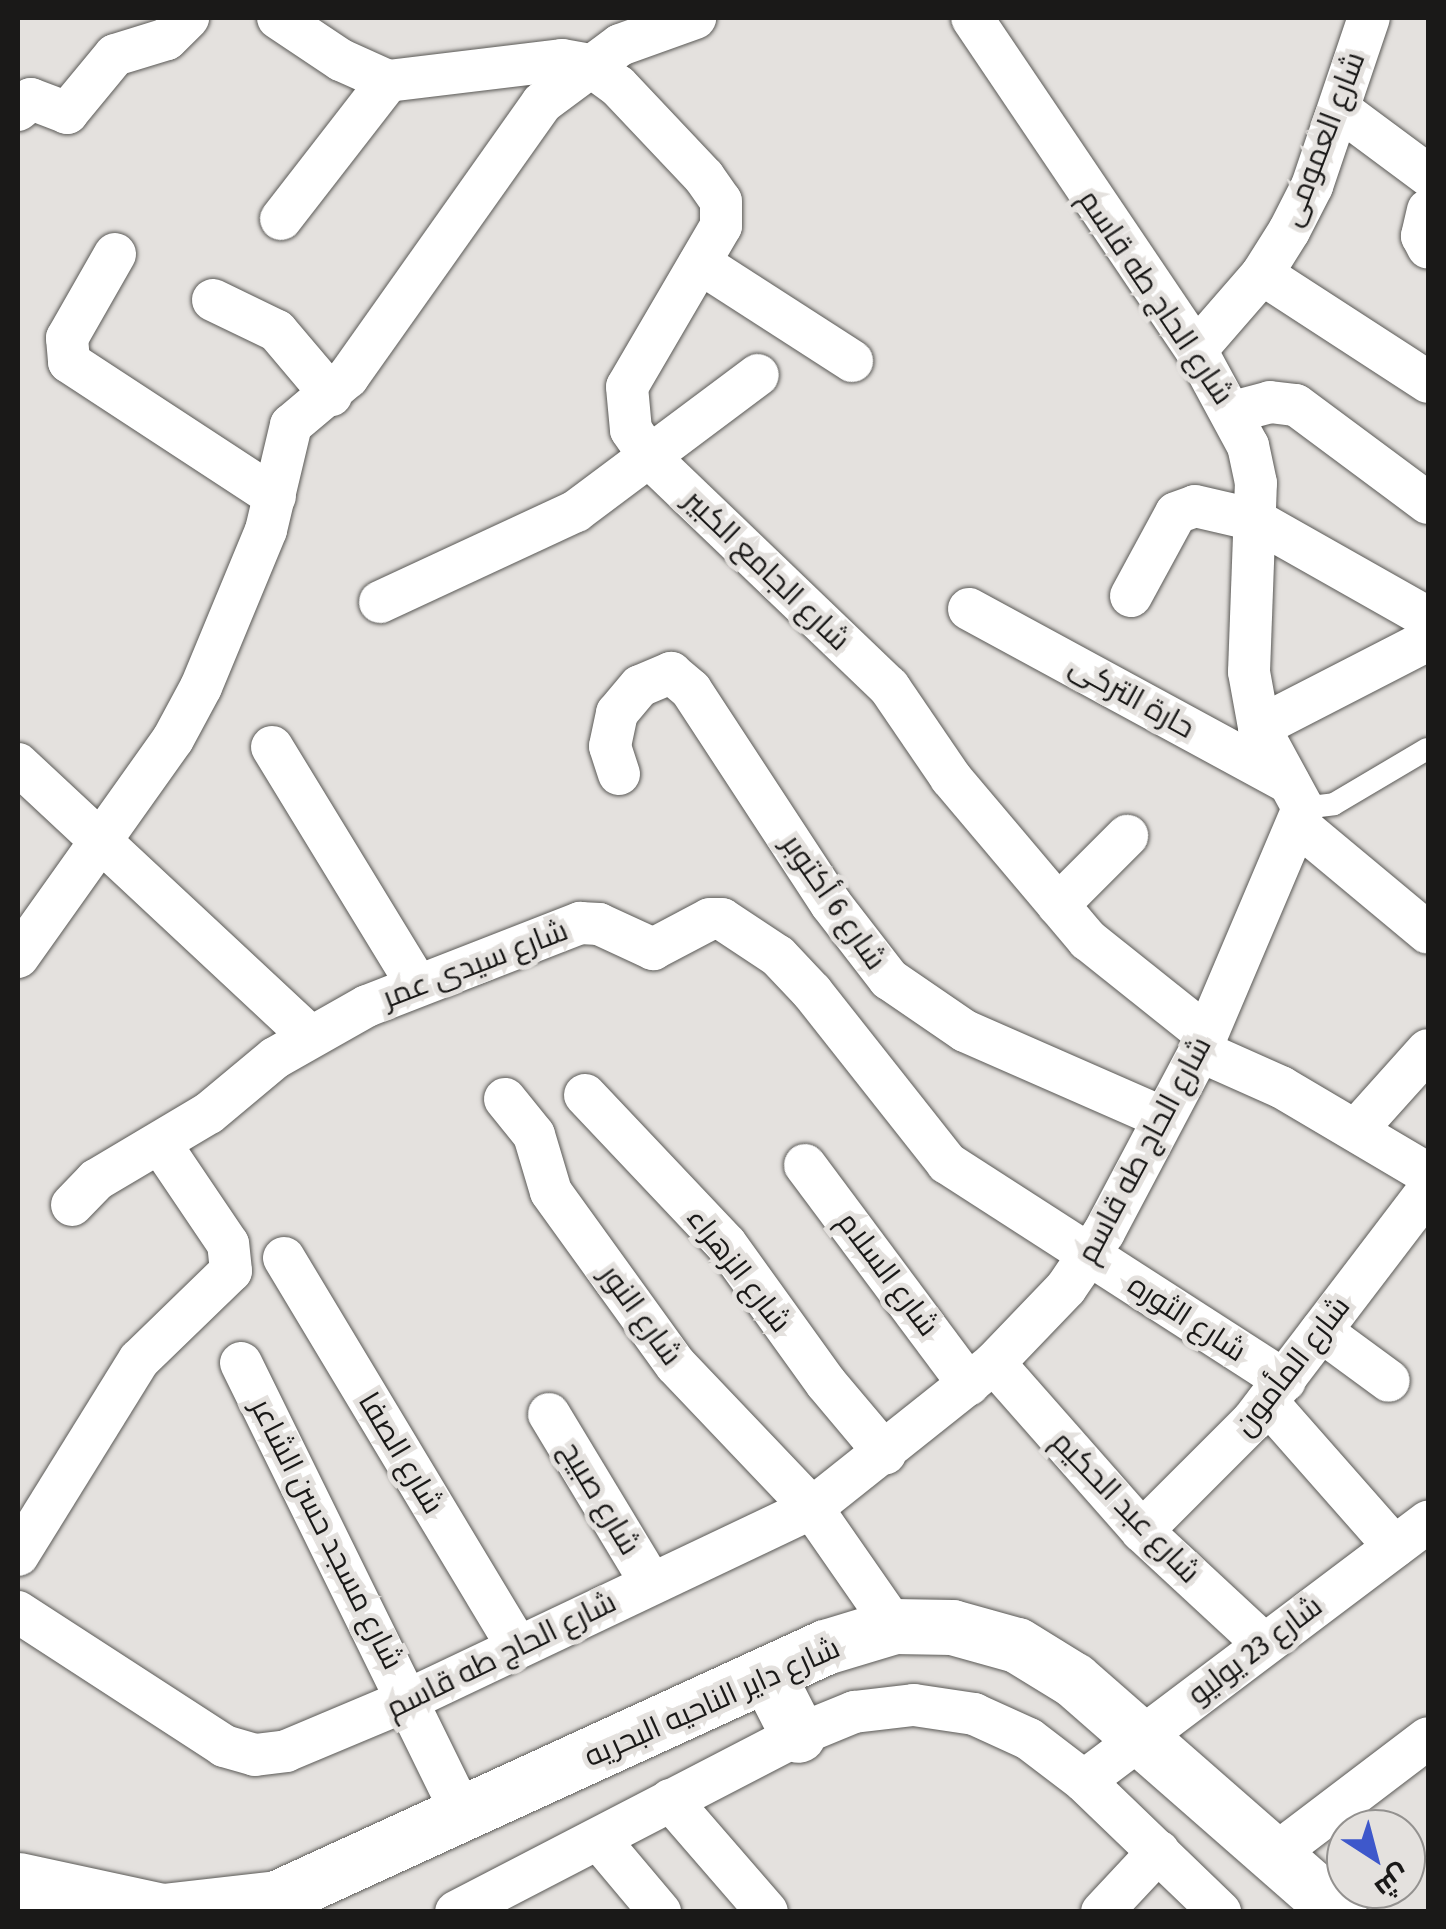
<!DOCTYPE html>
<html>
<head>
<meta charset="utf-8">
<style>
  body { margin:0 }
  #map { position:relative; width:1446px; height:1929px; overflow:hidden; background:#e4e1de; font-family:"Fira Sans Condensed",Cairo,sans-serif }
  div>[style] { position:absolute }
  [style*='--x'] { left:calc(var(--x)*1px); top:calc(var(--y)*1px); width:calc(var(--w)*1px); rotate:calc(var(--a)*1deg) }
  .roads { filter:drop-shadow(0 0 2px #5a5956) drop-shadow(0 0 2px #5a5956) }
  .service>* { height:22px; margin:-11px; padding:0 11px; transform-origin:11px; border-radius:11px; background:#fff }
  .minor>* { height:42px; margin:-21px; padding:0 21px; transform-origin:21px; border-radius:21px; background:#fff }
  .tertiary>* { height:55px; margin:-27.5px; padding:0 27.5px; transform-origin:27.5px; border-radius:27.5px; background:#fff }
  span { translate:-50% -50%; white-space:nowrap; text-align:center; line-height:1.15; -webkit-text-stroke:10px #e4e1de; paint-order:stroke }
  .street-label { font-size:30px; color:#1a1918 }
  .frame { position:absolute; inset:0; border:20px solid #1a1918; pointer-events:none }
  .north { position:absolute; left:1326px; top:1809px; width:100px; height:100px; box-sizing:border-box; background:#e4e1de; border:2px solid #93918f; border-radius:50%; rotate:144deg; font-size:28px; font-weight:700; line-height:40px; text-align:center; color:#1a1918 }
  .north::after { content:''; display:block; margin:auto; width:35px; height:45px; background:#3e58cb; clip-path:polygon(50% 0,100% 100%,50% 72%,0 100%) }
</style>
</head>
<body>
<div id="map">
  <div class="roads">
    <div class="service">
      <i style="--x:1303;--y:808;--w:31;--a:-7"></i>
      <i style="--x:1334;--y:804;--w:108;--a:-30.6"></i>
    </div>
    <div class="minor">
      <i style="--x:278;--y:18;--w:76;--a:33.7"></i>
      <i style="--x:341;--y:60;--w:51;--a:24.1"></i>
      <i style="--x:388;--y:81;--w:175;--a:-6.9"></i>
      <i style="--x:562;--y:60;--w:27;--a:10"></i>
      <i style="--x:589;--y:65;--w:36;--a:36"></i>
      <i style="--x:618;--y:86;--w:125;--a:46.6"></i>
      <i style="--x:704;--y:177;--w:29;--a:55"></i>
      <i style="--x:721;--y:201;--w:25;--a:90"></i>
      <i style="--x:721;--y:226;--w:186;--a:120.3"></i>
      <i style="--x:627;--y:387;--w:43;--a:84.7"></i>
      <i style="--x:631;--y:430;--w:35;--a:55"></i>
      <i style="--x:651;--y:459;--w:330;--a:43.8"></i>
      <i style="--x:889;--y:687;--w:110;--a:55.7"></i>
      <i style="--x:951;--y:778;--w:212;--a:49.8"></i>
      <i style="--x:1088;--y:940;--w:152;--a:38.6"></i>
      <i style="--x:1339;--y:109;--w:111;--a:36.6"></i>
      <i style="--x:18;--y:110;--w:17;--a:-40"></i>
      <i style="--x:31;--y:99;--w:39;--a:21"></i>
      <i style="--x:67;--y:113;--w:75;--a:-50.4"></i>
      <i style="--x:115;--y:55;--w:54;--a:-17.1"></i>
      <i style="--x:167;--y:39;--w:30;--a:-45"></i>
      <i style="--x:1428;--y:210;--w:27;--a:103"></i>
      <i style="--x:1422;--y:236;--w:13;--a:63"></i>
      <i style="--x:281;--y:219;--w:175;--a:-52.2"></i>
      <i style="--x:115;--y:254;--w:97;--a:119.7"></i>
      <i style="--x:67;--y:338;--w:24;--a:85"></i>
      <i style="--x:69;--y:362;--w:246;--a:33.2"></i>
      <i style="--x:700;--y:263;--w:181;--a:32.8"></i>
      <i style="--x:1262;--y:274;--w:198;--a:33"></i>
      <i style="--x:213;--y:300;--w:71;--a:25.8"></i>
      <i style="--x:277;--y:331;--w:84;--a:49.8"></i>
      <i style="--x:1196;--y:350;--w:101;--a:-49"></i>
      <i style="--x:1262;--y:274;--w:51;--a:-57.9"></i>
      <i style="--x:1289;--y:231;--w:51;--a:-62.9"></i>
      <i style="--x:1312;--y:186;--w:177;--a:-71.3"></i>
      <i style="--x:1233;--y:412;--w:38;--a:-15"></i>
      <i style="--x:1270;--y:402;--w:26;--a:7"></i>
      <i style="--x:1296;--y:405;--w:164;--a:36.6"></i>
      <i style="--x:1131;--y:596;--w:94;--a:-61.5"></i>
      <i style="--x:1176;--y:513;--w:20;--a:-20"></i>
      <i style="--x:1195;--y:506;--w:62;--a:13.1"></i>
      <i style="--x:1255;--y:520;--w:199;--a:29.5"></i>
      <i style="--x:380;--y:602;--w:216;--a:-24.9"></i>
      <i style="--x:576;--y:511;--w:227;--a:-36.8"></i>
      <i style="--x:969;--y:609;--w:364;--a:28.5"></i>
      <i style="--x:1259;--y:727;--w:190;--a:-27.2"></i>
      <i style="--x:272;--y:747;--w:279;--a:58.6"></i>
      <i style="--x:18;--y:764;--w:399;--a:43"></i>
      <i style="--x:619;--y:774;--w:29;--a:-108"></i>
      <i style="--x:610;--y:746;--w:34;--a:-78"></i>
      <i style="--x:617;--y:713;--w:35;--a:-50"></i>
      <i style="--x:640;--y:686;--w:34;--a:-23"></i>
      <i style="--x:671;--y:673;--w:26;--a:40"></i>
      <i style="--x:691;--y:690;--w:256;--a:56.8"></i>
      <i style="--x:831;--y:904;--w:95;--a:52.3"></i>
      <i style="--x:889;--y:979;--w:92;--a:34.4"></i>
      <i style="--x:965;--y:1031;--w:216;--a:23.7"></i>
      <i style="--x:1301;--y:827;--w:165;--a:39.8"></i>
      <i style="--x:1058;--y:905;--w:98;--a:-45"></i>
      <i style="--x:18;--y:957;--w:267;--a:-54.6"></i>
      <i style="--x:173;--y:739;--w:59;--a:-61.7"></i>
      <i style="--x:201;--y:687;--w:170;--a:-67.5"></i>
      <i style="--x:266;--y:530;--w:108;--a:-76.6"></i>
      <i style="--x:291;--y:425;--w:75;--a:-40.1"></i>
      <i style="--x:348;--y:377;--w:336;--a:-54.7"></i>
      <i style="--x:542;--y:103;--w:97;--a:-36.6"></i>
      <i style="--x:620;--y:45;--w:80;--a:-19.8"></i>
      <i style="--x:1200;--y:1051;--w:89;--a:24"></i>
      <i style="--x:1281;--y:1087;--w:171;--a:30.6"></i>
      <i style="--x:585;--y:1095;--w:205;--a:46.6"></i>
      <i style="--x:726;--y:1244;--w:171;--a:54.3"></i>
      <i style="--x:826;--y:1383;--w:92;--a:49.9"></i>
      <i style="--x:505;--y:1099;--w:46;--a:51.1"></i>
      <i style="--x:534;--y:1135;--w:59;--a:73.4"></i>
      <i style="--x:551;--y:1192;--w:213;--a:54.2"></i>
      <i style="--x:676;--y:1365;--w:197;--a:46.4"></i>
      <i style="--x:812;--y:1508;--w:144;--a:55.2"></i>
      <i style="--x:1357;--y:1129;--w:106;--a:-48.1"></i>
      <i style="--x:805;--y:1165;--w:274;--a:53.3"></i>
      <i style="--x:72;--y:1205;--w:35;--a:-46"></i>
      <i style="--x:96;--y:1180;--w:131;--a:-30.7"></i>
      <i style="--x:209;--y:1113;--w:86;--a:-39.8"></i>
      <i style="--x:275;--y:1058;--w:106;--a:-29.5"></i>
      <i style="--x:367;--y:1006;--w:229;--a:-21.3"></i>
      <i style="--x:580;--y:923;--w:19;--a:3"></i>
      <i style="--x:599;--y:924;--w:60;--a:24.8"></i>
      <i style="--x:653;--y:949;--w:64;--a:-27.8"></i>
      <i style="--x:710;--y:919;--w:12;--a:0"></i>
      <i style="--x:722;--y:919;--w:67;--a:33.5"></i>
      <i style="--x:778;--y:956;--w:50;--a:46.6"></i>
      <i style="--x:812;--y:992;--w:218;--a:51.7"></i>
      <i style="--x:947;--y:1163;--w:402;--a:32.8"></i>
      <i style="--x:284;--y:1258;--w:454;--a:59"></i>
      <i style="--x:1321;--y:1331;--w:84;--a:36.3"></i>
      <i style="--x:241;--y:1363;--w:504;--a:63.84"></i>
      <i style="--x:994;--y:1363;--w:224;--a:48.6"></i>
      <i style="--x:1142;--y:1531;--w:166;--a:42.8"></i>
      <i style="--x:1267;--y:1402;--w:193;--a:48.6"></i>
      <i style="--x:549;--y:1414;--w:197;--a:58.9"></i>
      <i style="--x:1142;--y:1531;--w:157;--a:-45"></i>
      <i style="--x:1253;--y:1420;--w:289;--a:-52.7"></i>
      <i style="--x:18;--y:1555;--w:229;--a:-58.2"></i>
      <i style="--x:139;--y:1360;--w:128;--a:-44.1"></i>
      <i style="--x:231;--y:1271;--w:27;--a:-96"></i>
      <i style="--x:228;--y:1244;--w:118;--a:-124"></i>
      <i style="--x:18;--y:1612;--w:246;--a:33"></i>
      <i style="--x:224;--y:1746;--w:32;--a:16"></i>
      <i style="--x:255;--y:1755;--w:31;--a:-7"></i>
      <i style="--x:286;--y:1751;--w:134;--a:-22.8"></i>
      <i style="--x:410;--y:1699;--w:445;--a:-25.4"></i>
      <i style="--x:812;--y:1508;--w:233;--a:-38.5"></i>
      <i style="--x:994;--y:1363;--w:104;--a:-46.2"></i>
      <i style="--x:1066;--y:1288;--w:68;--a:-55.8"></i>
      <i style="--x:1104;--y:1232;--w:205;--a:-62.1"></i>
      <i style="--x:1200;--y:1051;--w:264;--a:-67"></i>
      <i style="--x:1303;--y:808;--w:92;--a:-118.5"></i>
      <i style="--x:1259;--y:727;--w:56;--a:-100.3"></i>
      <i style="--x:1249;--y:672;--w:189;--a:-87.9"></i>
      <i style="--x:1256;--y:483;--w:38;--a:-102"></i>
      <i style="--x:1248;--y:446;--w:109;--a:-118.4"></i>
      <i style="--x:1196;--y:350;--w:400;--a:-124"></i>
      <i style="--x:1084;--y:1781;--w:431;--a:-37"></i>
      <i style="--x:670;--y:1800;--w:148;--a:49.1"></i>
      <i style="--x:601;--y:1842;--w:92;--a:49.9"></i>
      <i style="--x:1278;--y:1852;--w:188;--a:-37.2"></i>
      <i style="--x:456;--y:1912;--w:385;--a:-27.4"></i>
      <i style="--x:798;--y:1735;--w:61;--a:-22.3"></i>
      <i style="--x:854;--y:1712;--w:60;--a:-6.7"></i>
      <i style="--x:914;--y:1705;--w:61;--a:8.5"></i>
      <i style="--x:974;--y:1714;--w:60;--a:24.4"></i>
      <i style="--x:1029;--y:1739;--w:69;--a:37.4"></i>
      <i style="--x:1084;--y:1781;--w:189;--a:43.9"></i>
      <i style="--x:1102;--y:1912;--w:83;--a:-46.9"></i>
    </div>
    <div class="tertiary">
      <i style="--x:768;--y:1676;--w:66;--a:63"></i>
      <i style="--x:18;--y:1880;--w:148;--a:12.1"></i>
      <i style="--x:163;--y:1911;--w:115;--a:-6.5"></i>
      <i style="--x:277;--y:1898;--w:603;--a:-24.61"></i>
      <i style="--x:825;--y:1647;--w:72;--a:-16.9"></i>
      <i style="--x:894;--y:1626;--w:58;--a:1"></i>
      <i style="--x:952;--y:1627;--w:67;--a:15.5"></i>
      <i style="--x:1017;--y:1645;--w:67;--a:31.6"></i>
      <i style="--x:1074;--y:1680;--w:352;--a:41.2"></i>
    </div>
  </div>
  <div class="street-label">
    <span style="left:1323px;top:139px;rotate:-69deg">شارع العمومى</span>
    <span style="left:1156px;top:297px;rotate:56deg">شارع الحاج طه قاسم</span>
    <span style="left:767px;top:570px;rotate:44deg">شارع الجامع الكبير</span>
    <span style="left:1132px;top:697px;rotate:29deg">حارة التركى</span>
    <span style="left:834px;top:902px;rotate:55deg">شارع 6 أكتوبر</span>
    <span style="left:475px;top:964px;rotate:-21deg">شارع سيدى عمر</span>
    <span style="left:1144px;top:1150px;rotate:-62deg">شارع الحاج طه قاسم</span>
    <span style="left:739px;top:1270px;rotate:52deg">شارع الزهراء</span>
    <span style="left:888px;top:1274px;rotate:53deg">شارع السلام</span>
    <span style="left:641px;top:1315px;rotate:54deg">شارع النور</span>
    <span style="left:1187px;top:1318px;rotate:33deg">شارع الثوره</span>
    <span style="left:1292px;top:1366px;rotate:-52deg">شارع المأمون</span>
    <span style="left:401px;top:1453px;rotate:59deg">شارع الصفا</span>
    <span style="left:600px;top:1498px;rotate:59deg">شارع صبيح</span>
    <span style="left:1126px;top:1507px;rotate:46deg">شارع عبد الحكيم</span>
    <span style="left:327px;top:1534px;rotate:63deg">شارع مسجد حسن الشاعر</span>
    <span style="left:1255px;top:1650px;rotate:-37deg">شارع 23 يوليو</span>
    <span style="left:501px;top:1655px;rotate:-26deg">شارع الحاج طه قاسم</span>
    <span style="left:712px;top:1702px;rotate:-24deg">شارع داير الناحيه البحريه</span>
  </div>
  <div class="frame"></div>
  <div class="north">ش</div>
</div>
</body>
</html>
